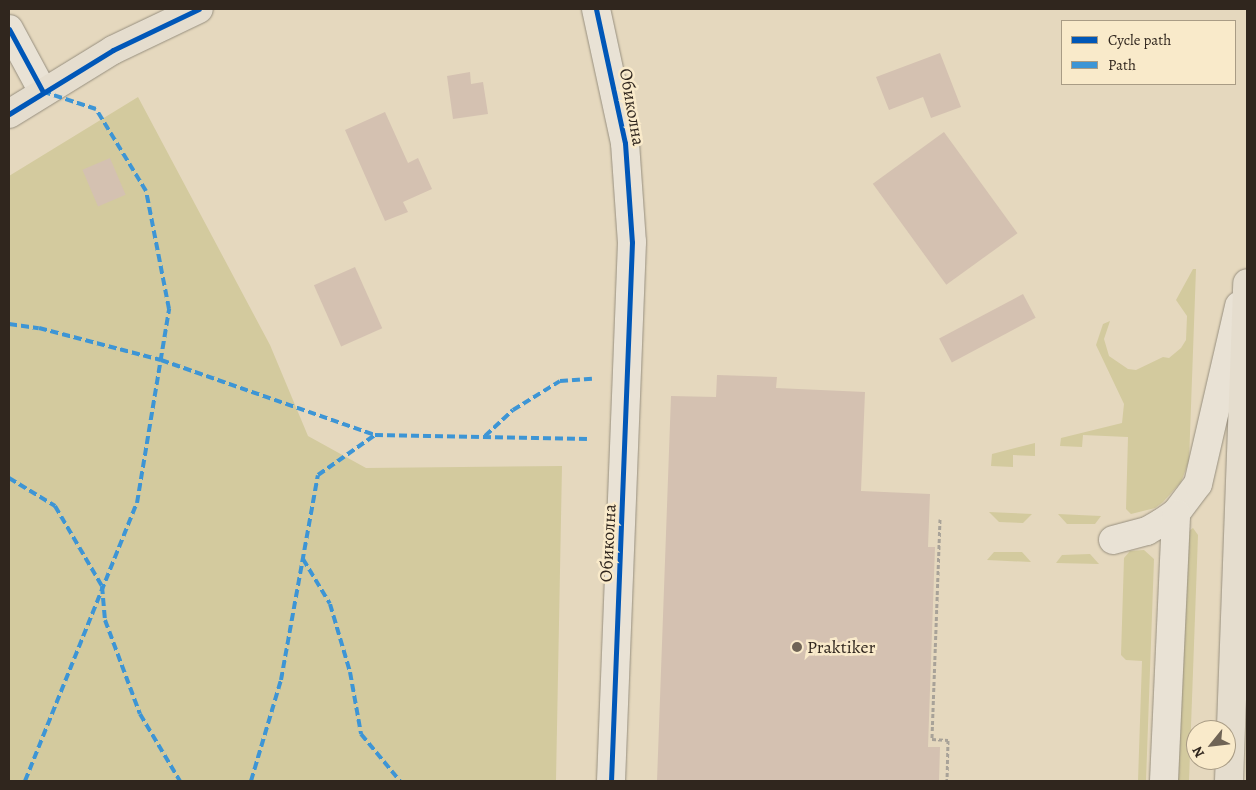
<!DOCTYPE html>
<html>
<head>
<meta charset="utf-8">
<style>
  body { margin:0 }
  #map { position:relative; width:1256px; height:790px; overflow:hidden; background:#e5d8be; font-family:Alegreya,serif }
  div>[style] { position:absolute }
  [style*='--x'] { left:calc(var(--x)*1px); top:calc(var(--y)*1px); width:calc(var(--w)*1px); rotate:calc(var(--a)*1deg) }
  .green>* { inset:0; background:#d3ca9e }
  .building>* { inset:0; background:#d4c1b1; transform-origin:0 0 }
  .path>* { height:3px; margin-top:-1.5px; transform-origin:0; background:repeating-linear-gradient(90deg,#a8a298 0 4px,transparent 0 6.5px) }
  .roads { filter:drop-shadow(0 0 1px #978f7f) drop-shadow(0 0 1px #978f7f) }
  .minor>* { height:28px; margin:-14px; padding:0 14px; transform-origin:14px; border-radius:14px; background:#e9e2d5 }
  .major>* { height:28px; margin:-14px; padding:0 14px; transform-origin:14px; border-radius:14px; background:#e5ddce }
  .highway>* { height:28px; margin:-14px; padding:0 14px; transform-origin:14px; border-radius:14px; background:#e5ddce }
  .quiet>* { height:4px; margin-top:-2px; transform-origin:0; background:repeating-linear-gradient(90deg,#3d95d5 0 8px,transparent 0 12px) }
  .cycleway>* { height:5px; margin:-2.5px; padding:0 2.5px; transform-origin:2.5px; border-radius:2.5px; background:#0057b8 }
  .dots>* { width:14px; height:14px; translate:-50% -50%; box-sizing:border-box; border:2px solid #f9eaca; border-radius:50% }
  span { translate:-50% -50%; white-space:nowrap; text-align:center; line-height:1.15; -webkit-text-stroke:5px #f9eaca; paint-order:stroke }
  .street-label { font-size:18px; color:#30261e }
  .poi-label { font-size:18px; color:#30261e }
  .left { translate:0 -50%; text-align:left }
  .frame { position:absolute; inset:0; border:10px solid #30261e; pointer-events:none }
  .legend { position:absolute; left:1061px; top:20px; width:175px; height:65px; box-sizing:border-box; background:#f9eaca; border:1px solid #a99c85; margin:0; padding:6px 9px; list-style:none; font-size:15px; color:#30261e }
  .legend li { display:flex; align-items:center; gap:10px; height:25px }
  .legend b { width:25px; border:1px solid #a99c85 }
  .north { position:absolute; left:1186px; top:720px; width:50px; height:50px; box-sizing:border-box; background:#f9eaca; border:1px solid #a99c85; border-radius:50%; rotate:241deg; font-size:14px; font-weight:700; line-height:20px; text-align:center; color:#30261e }
  .north::after { content:''; display:block; margin:auto; width:18px; height:22px; background:#6f6456; clip-path:polygon(50% 0,100% 100%,50% 72%,0 100%) }
</style>
</head>
<body>
<div id="map">
  <div class="green">
    <i style="clip-path:polygon(138px 97px,270px 345px,308px 436px,366px 468px,562px 466px,556px 781px,9px 781px,9px 176px)"></i>
    <i style="clip-path:polygon(1193px 269px,1196px 269px,1189px 461px,1181px 482px,1163px 502px,1155px 508px,1131px 514px,1126px 509px,1128px 437px,1083px 435px,1082px 447px,1060px 446px,1061px 438px,1122px 423px,1124px 404px,1096px 345px,1103px 324px,1110px 321px,1104px 339px,1109px 356px,1128px 369px,1136px 370px,1163px 357px,1169px 358px,1181px 348px,1186px 340px,1187px 316px,1176px 300px)"></i>
    <i style="clip-path:polygon(1035px 443px,1035px 456px,1013px 455px,1013px 467px,991px 466px,992px 454px)"></i>
    <i style="clip-path:polygon(989px 512px,1011px 513px,1032px 514px,1023px 523px,999px 522px)"></i>
    <i style="clip-path:polygon(1058px 514px,1079px 515px,1101px 516px,1095px 524px,1067px 524px)"></i>
    <i style="clip-path:polygon(1193px 528px,1198px 535px,1189px 781px,1178px 781px,1189px 531px)"></i>
    <i style="clip-path:polygon(1144px 550px,1154px 559px,1146px 781px,1138px 781px,1142px 661px,1126px 660px,1121px 655px,1124px 558px,1130px 551px)"></i>
    <i style="clip-path:polygon(994px 552px,1022px 552px,1031px 562px,987px 560px)"></i>
    <i style="clip-path:polygon(1090px 554px,1099px 564px,1056px 563px,1062px 555px)"></i>
  </div>
  <div class="building">
    <i style="clip-path:polygon(940px 53px,961px 107px,931px 118px,923px 97px,889px 110px,876px 77px)"></i>
    <i style="clip-path:polygon(470px 72px,471px 84px,483px 82px,488px 114px,453px 119px,447px 76px)"></i>
    <i style="clip-path:polygon(385px 112px,408px 163px,418px 158px,432px 189px,403px 202px,408px 212px,385px 221px,345px 130px)"></i>
    <i style="left:944px;top:132px;width:125px;height:88px;rotate:54deg"></i>
    <i style="left:110px;top:158px;width:40px;height:30px;rotate:67deg"></i>
    <i style="left:355px;top:267px;width:67px;height:45px;rotate:66deg"></i>
    <i style="left:1023px;top:294px;width:27px;height:95px;rotate:62deg"></i>
    <i style="clip-path:polygon(717px 375px,777px 377px,776px 388px,865px 392px,861px 491px,930px 494px,928px 547px,935px 547px,928px 747px,940px 747px,939px 781px,657px 781px,671px 396px,716px 397px)"></i>
  </div>
  <div class="path">
    <i style="--x:940;--y:519;--w:220;--a:92.1"></i>
    <i style="--x:932;--y:739;--w:16;--a:4"></i>
    <i style="--x:948;--y:740;--w:41;--a:91.4"></i>
  </div>
  <div class="roads">
    <div class="minor">
      <i style="--x:596;--y:9;--w:137;--a:77.8"></i>
      <i style="--x:625;--y:143;--w:99;--a:86"></i>
      <i style="--x:632;--y:242;--w:539;--a:92.23"></i>
      <i style="--x:9;--y:29;--w:72;--a:61.6"></i>
      <i style="--x:1113;--y:540;--w:35;--a:-15"></i>
      <i style="--x:1147;--y:531;--w:16;--a:-30"></i>
      <i style="--x:1161;--y:523;--w:18;--a:-34"></i>
      <i style="--x:1176;--y:513;--w:36;--a:-53"></i>
      <i style="--x:1198;--y:484;--w:183;--a:-77"></i>
      <i style="--x:1164;--y:781;--w:268;--a:-87.4"></i>
    </div>
    <div class="major">
      <i style="--x:9;--y:114;--w:122;--a:-31.6"></i>
      <i style="--x:113;--y:50;--w:95;--a:-25.5"></i>
    </div>
    <div class="highway">
      <i style="--x:1229;--y:781;--w:498;--a:-87.9"></i>
    </div>
  </div>
  <div class="quiet">
    <i style="--x:9;--y:324;--w:30;--a:8"></i>
    <i style="--x:39;--y:328;--w:126;--a:14.7"></i>
    <i style="--x:161;--y:360;--w:227;--a:19.3"></i>
    <i style="--x:485;--y:436;--w:38;--a:-43"></i>
    <i style="--x:513;--y:410;--w:55;--a:-31.7"></i>
    <i style="--x:560;--y:381;--w:32;--a:-4"></i>
    <i style="--x:9;--y:478;--w:54;--a:31.3"></i>
    <i style="--x:55;--y:506;--w:93;--a:59.6"></i>
    <i style="--x:102;--y:586;--w:34;--a:85"></i>
    <i style="--x:105;--y:620;--w:100;--a:69.6"></i>
    <i style="--x:140;--y:714;--w:78;--a:59.2"></i>
    <i style="--x:303;--y:559;--w:52;--a:59"></i>
    <i style="--x:330;--y:604;--w:71;--a:73.6"></i>
    <i style="--x:350;--y:672;--w:63;--a:79.9"></i>
    <i style="--x:361;--y:734;--w:61;--a:50.3"></i>
    <i style="--x:25;--y:781;--w:300;--a:-68.1"></i>
    <i style="--x:137;--y:503;--w:197;--a:-80.6"></i>
    <i style="--x:169;--y:309;--w:120;--a:-101"></i>
    <i style="--x:146;--y:191;--w:96;--a:-121.4"></i>
    <i style="--x:96;--y:109;--w:55;--a:-161.9"></i>
    <i style="--x:251;--y:781;--w:105;--a:-73.5"></i>
    <i style="--x:281;--y:680;--w:208;--a:-79.8"></i>
    <i style="--x:318;--y:475;--w:70;--a:-35.1"></i>
    <i style="--x:375;--y:435;--w:214;--a:1.1"></i>
  </div>
  <div class="cycleway">
    <i style="--x:596;--y:9;--w:137;--a:77.8"></i>
    <i style="--x:625;--y:143;--w:99;--a:86"></i>
    <i style="--x:632;--y:242;--w:539;--a:92.23"></i>
    <i style="--x:9;--y:29;--w:72;--a:61.6"></i>
    <i style="--x:9;--y:114;--w:122;--a:-31.6"></i>
    <i style="--x:113;--y:50;--w:95;--a:-25.5"></i>
  </div>
  <div class="dots">
    <i style="left:797px;top:647px;background:#6f6456"></i>
  </div>
  <div class="street-label">
    <span style="left:632px;top:107px;rotate:80deg">Обиколна</span>
    <span style="left:608px;top:543px;rotate:-87deg">Обиколна</span>
  </div>
  <div class="poi-label">
    <span class="left" style="left:807px;top:647px">Praktiker</span>
  </div>
  <div class="frame"></div>
  <ul class="legend">
  <li><b style="height:6px;background:#0057b8"></b>Cycle path</li>
  <li><b style="height:6px;background:#3d95d5"></b>Path</li>
  </ul>
  <div class="north">N</div>
</div>
</body>
</html>
